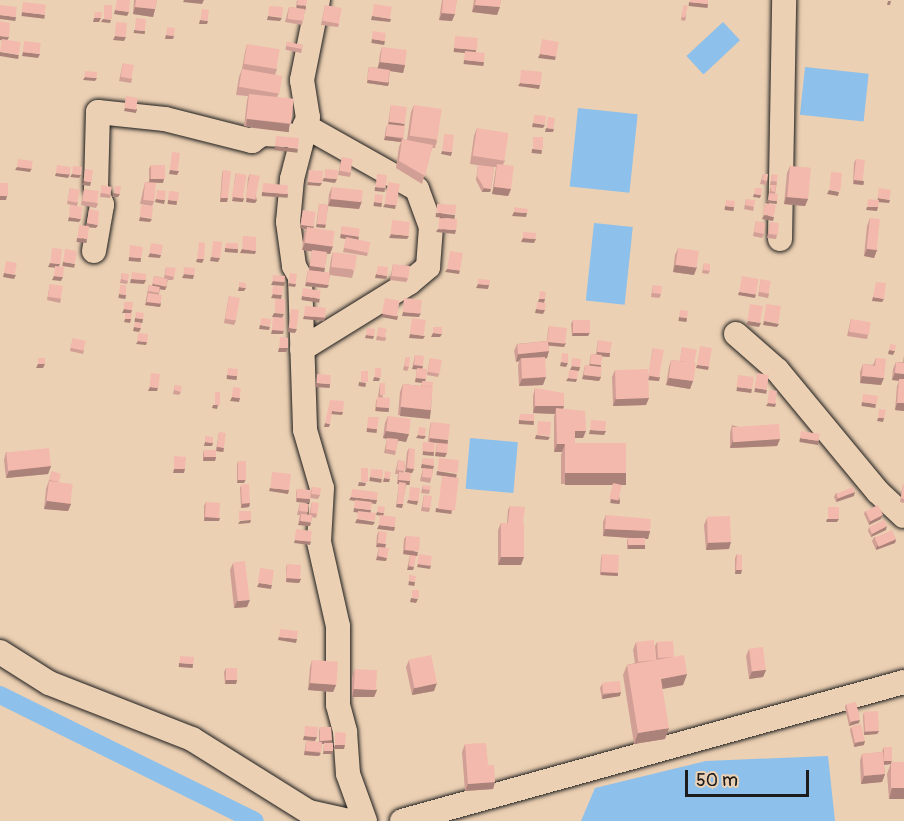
<!DOCTYPE html>
<html>
<head>
<meta charset="utf-8">
<style>
  body { margin:0 }
  #map { position:relative; width:904px; height:821px; overflow:hidden; background:#ecd0b3; font-family:Pangolin,sans-serif }
  div>[style] { position:absolute }
  [style*='--x'] { left:calc(var(--x)*1px); top:calc(var(--y)*1px); width:calc(var(--w)*1px); rotate:calc(var(--a)*1deg) }
  .water>* { inset:0; background:#8dc0ea; transform-origin:0 0 }
  .canal>* { height:18px; margin:-9px; padding:0 9px; transform-origin:9px; border-radius:9px; background:#8dc0ea }
  .roads { filter:drop-shadow(0 0 2px #1c1c1c) drop-shadow(0 0 2px #1c1c1c) }
  .minor>* { height:24px; margin:-12px; padding:0 12px; transform-origin:12px; border-radius:12px; background:#ecd0b3 }
  .wall>* { inset:0; background:#d19f95; transform-origin:0 0 }
  .shaded-wall>* { inset:0; background:#aa8279; transform-origin:0 0 }
  .building>* { inset:0; background:#f3b9ad; transform-origin:0 0 }
  span { translate:-50% -50%; white-space:nowrap; text-align:center; line-height:1.15; -webkit-text-stroke:4.5px #ecd0b3; paint-order:stroke }
  .scale { position:absolute; left:685px; top:770px; width:124px; height:27px; box-sizing:border-box; border:3px solid #1c1c1c; border-top:0; padding-left:8px; font-size:18px; line-height:21px; white-space:nowrap; color:#1c1c1c; -webkit-text-stroke:4px #ecd0b3; paint-order:stroke }
</style>
</head>
<body>
<div id="map">
  <div class="water">
    <i style="left:723px;top:22px;width:25px;height:50px;rotate:47deg"></i>
    <i style="left:805px;top:67px;width:64px;height:48px;rotate:6deg"></i>
    <i style="left:578px;top:108px;width:60px;height:79px;rotate:6deg"></i>
    <i style="left:594px;top:223px;width:39px;height:78px;rotate:6deg"></i>
    <i style="left:470px;top:438px;width:48px;height:51px;rotate:5deg"></i>
    <i style="clip-path:polygon(828px 756px,835px 821px,581px 821px,595px 788px,706px 761px)"></i>
  </div>
  <div class="canal">
    <i style="--x:0;--y:695;--w:284;--a:26.3"></i>
  </div>
  <div class="roads">
    <div class="minor">
      <i style="--x:318;--y:0;--w:82;--a:101.3"></i>
      <i style="--x:302;--y:80;--w:37;--a:81"></i>
      <i style="--x:308;--y:117;--w:64;--a:104.5"></i>
      <i style="--x:292;--y:179;--w:43;--a:95.3"></i>
      <i style="--x:288;--y:222;--w:44;--a:82.2"></i>
      <i style="--x:294;--y:266;--w:13;--a:61"></i>
      <i style="--x:300;--y:277;--w:153;--a:88.1"></i>
      <i style="--x:305;--y:430;--w:60;--a:73.7"></i>
      <i style="--x:322;--y:488;--w:54;--a:93.2"></i>
      <i style="--x:319;--y:542;--w:86;--a:77.3"></i>
      <i style="--x:338;--y:626;--w:79;--a:90"></i>
      <i style="--x:338;--y:705;--w:28;--a:75"></i>
      <i style="--x:345;--y:732;--w:42;--a:85.9"></i>
      <i style="--x:348;--y:774;--w:50;--a:70.1"></i>
      <i style="--x:780;--y:239;--w:239;--a:-89"></i>
      <i style="--x:94;--y:251;--w:47;--a:-80.1"></i>
      <i style="--x:102;--y:205;--w:18;--a:-109"></i>
      <i style="--x:96;--y:188;--w:76;--a:-88.5"></i>
      <i style="--x:98;--y:112;--w:67;--a:6"></i>
      <i style="--x:165;--y:119;--w:90;--a:14.2"></i>
      <i style="--x:252;--y:141;--w:12;--a:-35"></i>
      <i style="--x:262;--y:134;--w:41;--a:2.8"></i>
      <i style="--x:736;--y:334;--w:55;--a:41.3"></i>
      <i style="--x:777;--y:370;--w:158;--a:50.4"></i>
      <i style="--x:878;--y:492;--w:35;--a:43"></i>
      <i style="--x:302;--y:349;--w:126;--a:-31.7"></i>
      <i style="--x:409;--y:283;--w:25;--a:-40"></i>
      <i style="--x:428;--y:267;--w:40;--a:-85.7"></i>
      <i style="--x:431;--y:227;--w:40;--a:-110.2"></i>
      <i style="--x:417;--y:189;--w:129;--a:-150.6"></i>
      <i style="--x:0;--y:652;--w:58;--a:32.3"></i>
      <i style="--x:49;--y:683;--w:154;--a:21.4"></i>
      <i style="--x:192;--y:739;--w:138;--a:32"></i>
      <i style="--x:309;--y:812;--w:41;--a:12.7"></i>
      <i style="--x:402;--y:821;--w:521;--a:-15.48"></i>
    </div>
  </div>
  <div class="wall">
    <i style="clip-path:polygon(134px 0,157px 0,155px 9px,153px 17px,133px 14px)"></i>
    <i style="clip-path:polygon(297px 0,305px 9px,302px 25px,285px 22px,289px 7px,296px 8px)"></i>
    <i style="clip-path:polygon(442px 0,457px 0,452px 21px,439px 20px)"></i>
    <i style="clip-path:polygon(474px 0,501px 0,497px 15px,472px 12px)"></i>
    <i style="clip-path:polygon(325px 5px,339px 24px,338px 27px,321px 25px)"></i>
    <i style="clip-path:polygon(684px 5px,686px 17px,685px 21px,681px 20px)"></i>
    <i style="left:287px;top:42px;width:16px;height:8px;rotate:11deg"></i>
    <i style="clip-path:polygon(247px 44px,277px 69px,275px 75px,279px 93px,277px 97px,290px 124px,288px 131px,244px 126px,247px 101px,248px 96px,236px 95px,239px 77px,242px 69px,245px 52px)"></i>
    <i style="clip-path:polygon(382px 47px,405px 65px,403px 73px,390px 71px,388px 86px,367px 83px,368px 71px,369px 67px,378px 68px,380px 54px)"></i>
    <i style="clip-path:polygon(123px 63px,132px 79px,131px 83px,119px 81px)"></i>
    <i style="clip-path:polygon(391px 105px,404px 126px,403px 139px,407px 140px,411px 112px,414px 105px,437px 141px,435px 148px,432px 148px,422px 184px,396px 168px,399px 147px,401px 142px,384px 140px,386px 128px,388px 124px)"></i>
    <i style="clip-path:polygon(477px 128px,505px 161px,503px 164px,511px 189px,508px 196px,492px 194px,496px 167px,494px 167px,491px 189px,490px 192px,482px 192px,476px 180px,478px 165px,492px 167px,470px 164px,474px 136px)"></i>
    <i style="clip-path:polygon(342px 157px,351px 173px,350px 177px,338px 175px)"></i>
    <i style="clip-path:polygon(856px 159px,863px 185px,853px 184px,854px 163px)"></i>
    <i style="clip-path:polygon(151px 165px,163px 183px,150px 183px,154px 202px,152px 206px,140px 204px,145px 182px,149px 182px,149px 169px)"></i>
    <i style="clip-path:polygon(790px 166px,808px 199px,805px 206px,784px 204px,787px 173px)"></i>
    <i style="clip-path:polygon(223px 170px,227px 202px,220px 202px,222px 174px)"></i>
    <i style="clip-path:polygon(236px 173px,243px 202px,232px 201px,235px 177px)"></i>
    <i style="clip-path:polygon(250px 174px,257px 200px,255px 203px,246px 202px,248px 178px)"></i>
    <i style="clip-path:polygon(763px 174px,767px 181px,766px 185px,760px 184px)"></i>
    <i style="clip-path:polygon(772px 174px,777px 182px,775px 194px,767px 203px,771px 185px,770px 185px)"></i>
    <i style="clip-path:polygon(102px 185px,111px 195px,110px 198px,100px 197px)"></i>
    <i style="clip-path:polygon(332px 187px,362px 201px,359px 209px,328px 206px,325px 228px,316px 227px,319px 204px,328px 205px,329px 194px)"></i>
    <i style="clip-path:polygon(70px 188px,78px 202px,77px 206px,67px 204px)"></i>
    <i style="clip-path:polygon(84px 189px,98px 204px,96px 208px,81px 205px)"></i>
    <i style="clip-path:polygon(746px 199px,754px 207px,753px 211px,744px 209px)"></i>
    <i style="clip-path:polygon(303px 210px,313px 228px,333px 246px,330px 254px,327px 253px,324px 272px,309px 270px,312px 251px,302px 250px,304px 234px,306px 229px,300px 228px)"></i>
    <i style="clip-path:polygon(870px 218px,877px 250px,874px 258px,864px 256px,867px 226px)"></i>
    <i style="clip-path:polygon(756px 221px,764px 234px,762px 238px,753px 236px)"></i>
    <i style="clip-path:polygon(770px 222px,777px 235px,776px 239px,767px 238px)"></i>
    <i style="clip-path:polygon(342px 226px,359px 237px,358px 239px,368px 252px,367px 256px,343px 252px,346px 239px,340px 238px)"></i>
    <i style="clip-path:polygon(678px 248px,694px 275px,673px 272px,675px 255px)"></i>
    <i style="clip-path:polygon(333px 252px,354px 271px,352px 278px,330px 275px,327px 288px,305px 286px,308px 270px,329px 273px,331px 259px)"></i>
    <i style="clip-path:polygon(704px 263px,710px 271px,708px 274px,702px 273px)"></i>
    <i style="clip-path:polygon(393px 264px,408px 279px,406px 282px,390px 280px)"></i>
    <i style="clip-path:polygon(166px 267px,174px 277px,173px 280px,168px 280px,165px 290px,160px 289px,159px 294px,161px 303px,160px 307px,145px 305px,148px 289px,149px 285px,152px 286px,154px 276px,164px 278px)"></i>
    <i style="clip-path:polygon(122px 273px,128px 281px,127px 284px,120px 283px)"></i>
    <i style="clip-path:polygon(761px 279px,769px 294px,768px 298px,758px 296px)"></i>
    <i style="clip-path:polygon(50px 284px,61px 299px,60px 303px,47px 300px)"></i>
    <i style="clip-path:polygon(653px 285px,661px 295px,659px 298px,651px 297px)"></i>
    <i style="clip-path:polygon(229px 296px,236px 321px,234px 325px,224px 323px)"></i>
    <i style="clip-path:polygon(851px 319px,868px 335px,867px 339px,847px 336px)"></i>
    <i style="clip-path:polygon(573px 320px,590px 332px,588px 336px,572px 336px,571px 324px)"></i>
    <i style="clip-path:polygon(549px 326px,564px 347px,549px 346px,547px 358px,545px 359px,543px 385px,519px 386px,518px 366px,519px 361px,516px 362px,514px 351px,517px 344px,547px 341px,548px 330px)"></i>
    <i style="clip-path:polygon(379px 327px,386px 338px,385px 341px,376px 340px)"></i>
    <i style="clip-path:polygon(73px 338px,84px 350px,83px 354px,70px 351px)"></i>
    <i style="clip-path:polygon(598px 340px,609px 357px,602px 356px,600px 367px,601px 377px,599px 381px,582px 379px,585px 365px,589px 366px,591px 354px,596px 354px)"></i>
    <i style="clip-path:polygon(682px 347px,693px 381px,690px 389px,666px 385px,669px 367px,671px 360px,680px 361px)"></i>
    <i style="clip-path:polygon(653px 348px,659px 381px,648px 380px,652px 352px)"></i>
    <i style="clip-path:polygon(415px 355px,422px 369px,425px 381px,432px 387px,431px 410px,428px 418px,398px 415px,400px 392px,403px 384px,421px 386px,422px 383px,415px 382px,417px 369px,412px 369px)"></i>
    <i style="clip-path:polygon(904px 355px,904px 411px,895px 410px,897px 386px,899px 381px,892px 380px,893px 369px,896px 362px,903px 362px)"></i>
    <i style="clip-path:polygon(406px 357px,409px 367px,407px 371px,403px 370px)"></i>
    <i style="clip-path:polygon(430px 358px,439px 374px,438px 377px,427px 375px)"></i>
    <i style="clip-path:polygon(876px 358px,881px 385px,860px 383px,860px 372px,863px 364px,873px 365px)"></i>
    <i style="clip-path:polygon(615px 370px,646px 405px,613px 406px,612px 377px)"></i>
    <i style="clip-path:polygon(380px 383px,383px 398px,389px 408px,388px 412px,375px 411px,376px 401px,378px 397px)"></i>
    <i style="clip-path:polygon(175px 385px,181px 392px,179px 395px,173px 394px)"></i>
    <i style="clip-path:polygon(535px 388px,564px 406px,563px 409px,583px 438px,575px 438px,575px 444px,626px 473px,622px 484px,616px 484px,620px 500px,619px 504px,610px 503px,613px 484px,561px 484px,561px 455px,562px 452px,554px 452px,554px 416px,555px 414px,533px 413px,533px 396px)"></i>
    <i style="clip-path:polygon(388px 416px,406px 442px,398px 440px,395px 455px,384px 453px,387px 439px,383px 438px,385px 423px)"></i>
    <i style="clip-path:polygon(431px 422px,448px 440px,445px 457px,435px 456px,437px 443px,428px 442px,430px 426px)"></i>
    <i style="clip-path:polygon(732px 425px,780px 439px,777px 446px,730px 448px,730px 433px)"></i>
    <i style="clip-path:polygon(219px 432px,223px 452px,216px 451px,216px 457px,215px 461px,203px 461px,203px 454px,204px 450px,216px 450px)"></i>
    <i style="clip-path:polygon(409px 448px,414px 469px,412px 473px,405px 472px,407px 452px)"></i>
    <i style="clip-path:polygon(6px 452px,51px 466px,48px 474px,6px 478px,4px 460px)"></i>
    <i style="clip-path:polygon(423px 458px,434px 466px,430px 483px,420px 481px,423px 468px,421px 468px)"></i>
    <i style="clip-path:polygon(398px 460px,405px 462px,404px 472px,409px 485px,406px 485px,402px 508px,396px 507px,399px 484px,397px 484px,398px 474px,395px 474px)"></i>
    <i style="clip-path:polygon(238px 461px,246px 479px,244px 483px,237px 483px,237px 465px)"></i>
    <i style="clip-path:polygon(52px 471px,71px 504px,68px 511px,44px 509px,46px 489px)"></i>
    <i style="clip-path:polygon(903px 484px,904px 485px,904px 503px,900px 502px)"></i>
    <i style="clip-path:polygon(241px 485px,250px 503px,249px 507px,241px 508px,240px 488px)"></i>
    <i style="clip-path:polygon(423px 485px,430px 490px,429px 494px,421px 493px)"></i>
    <i style="clip-path:polygon(312px 487px,320px 495px,318px 499px,310px 498px,309px 503px,296px 502px,296px 493px,297px 489px,311px 491px)"></i>
    <i style="clip-path:polygon(836px 493px,854px 496px,836px 502px,834px 497px)"></i>
    <i style="clip-path:polygon(424px 495px,430px 508px,429px 512px,421px 511px)"></i>
    <i style="clip-path:polygon(206px 502px,219px 521px,204px 521px,204px 506px)"></i>
    <i style="clip-path:polygon(312px 502px,317px 514px,316px 518px,312px 517px,310px 526px,298px 525px,300px 515px,297px 515px,300px 503px,308px 513px,307px 515px,309px 515px)"></i>
    <i style="clip-path:polygon(510px 506px,523px 523px,521px 565px,498px 565px,498px 530px,501px 523px,507px 523px,508px 510px)"></i>
    <i style="clip-path:polygon(865px 511px,881px 519px,869px 525px,864px 514px)"></i>
    <i style="clip-path:polygon(606px 515px,650px 531px,648px 539px,645px 539px,644px 549px,627px 549px,627px 541px,628px 538px,603px 536px,603px 522px)"></i>
    <i style="clip-path:polygon(707px 518px,729px 549px,706px 550px,704px 525px)"></i>
    <i style="clip-path:polygon(869px 527px,886px 530px,871px 537px,868px 531px)"></i>
    <i style="clip-path:polygon(379px 531px,385px 548px,386px 561px,376px 560px,379px 547px,376px 547px,377px 535px)"></i>
    <i style="clip-path:polygon(406px 536px,417px 556px,415px 556px,413px 570px,407px 570px,410px 555px,403px 554px,404px 539px)"></i>
    <i style="clip-path:polygon(874px 537px,896px 539px,895px 543px,876px 550px,872px 541px)"></i>
    <i style="clip-path:polygon(602px 554px,618px 573px,617px 576px,600px 575px,601px 558px)"></i>
    <i style="clip-path:polygon(737px 554px,741px 574px,735px 574px,735px 558px)"></i>
    <i style="clip-path:polygon(233px 563px,247px 607px,234px 608px,230px 570px)"></i>
    <i style="clip-path:polygon(287px 564px,301px 579px,299px 583px,286px 582px,286px 568px)"></i>
    <i style="clip-path:polygon(636px 642px,656px 660px,655px 646px,657px 642px,674px 657px,687px 674px,683px 685px,662px 689px,665px 739px,634px 744px,623px 675px,627px 665px,635px 663px,633px 650px)"></i>
    <i style="clip-path:polygon(749px 649px,766px 670px,763px 677px,749px 679px,746px 656px)"></i>
    <i style="clip-path:polygon(312px 660px,336px 685px,333px 692px,308px 690px,310px 667px)"></i>
    <i style="clip-path:polygon(409px 660px,434px 691px,412px 695px,406px 667px)"></i>
    <i style="clip-path:polygon(226px 668px,237px 680px,236px 684px,225px 684px,224px 672px)"></i>
    <i style="clip-path:polygon(355px 669px,377px 690px,374px 697px,352px 697px,352px 677px)"></i>
    <i style="clip-path:polygon(602px 684px,620px 696px,602px 699px,600px 688px)"></i>
    <i style="clip-path:polygon(846px 704px,859px 723px,849px 726px,845px 707px)"></i>
    <i style="clip-path:polygon(864px 712px,879px 731px,877px 734px,864px 735px,863px 716px)"></i>
    <i style="clip-path:polygon(320px 727px,331px 743px,332px 754px,323px 754px,324px 744px,322px 744px,319px 756px,304px 755px,306px 741px,319px 742px,319px 731px)"></i>
    <i style="clip-path:polygon(851px 727px,864px 745px,854px 747px,850px 730px)"></i>
    <i style="clip-path:polygon(465px 744px,495px 782px,493px 789px,465px 791px,462px 752px)"></i>
    <i style="clip-path:polygon(884px 747px,892px 760px,891px 764px,884px 765px,885px 774px,882px 782px,861px 784px,860px 761px,862px 754px,882px 752px)"></i>
    <i style="clip-path:polygon(904px 762px,904px 799px,889px 799px,887px 774px,891px 763px)"></i>
  </div>
  <div class="shaded-wall">
    <i style="clip-path:polygon(184px 0,204px 0,202px 4px,183px 2px)"></i>
    <i style="clip-path:polygon(888px 1px,891px 1px,890px 5px,887px 5px)"></i>
    <i style="left:689px;top:2px;width:19px;height:4px;rotate:6deg"></i>
    <i style="left:297px;top:5px;width:9px;height:4px;rotate:6deg"></i>
    <i style="clip-path:polygon(475px 5px,500px 7px,497px 15px,472px 12px)"></i>
    <i style="clip-path:polygon(135px 7px,155px 9px,153px 17px,133px 14px)"></i>
    <i style="clip-path:polygon(115px 10px,129px 12px,127px 16px,114px 14px)"></i>
    <i style="left:22px;top:12px;width:23px;height:4px;rotate:7deg"></i>
    <i style="clip-path:polygon(442px 13px,455px 14px,452px 21px,439px 20px)"></i>
    <i style="left:0;top:15px;width:16px;height:4px;rotate:7deg"></i>
    <i style="clip-path:polygon(268px 16px,282px 18px,280px 21px,267px 20px)"></i>
    <i style="clip-path:polygon(372px 16px,391px 19px,390px 22px,371px 20px)"></i>
    <i style="clip-path:polygon(94px 18px,101px 18px,99px 22px,93px 22px)"></i>
    <i style="clip-path:polygon(103px 19px,111px 20px,110px 23px,101px 22px)"></i>
    <i style="clip-path:polygon(200px 20px,208px 21px,207px 24px,199px 24px)"></i>
    <i style="left:134px;top:30px;width:11px;height:3px;rotate:5deg"></i>
    <i style="clip-path:polygon(166px 35px,174px 36px,173px 39px,165px 39px)"></i>
    <i style="clip-path:polygon(0 36px,9px 37px,7px 41px,0 40px)"></i>
    <i style="clip-path:polygon(115px 36px,126px 37px,124px 41px,113px 40px)"></i>
    <i style="left:372px;top:39px;width:13px;height:4px;rotate:9deg"></i>
    <i style="left:454px;top:48px;width:22px;height:4px;rotate:5deg"></i>
    <i style="left:0;top:52px;width:19px;height:4px;rotate:9deg"></i>
    <i style="clip-path:polygon(23px 52px,40px 54px,38px 58px,22px 56px)"></i>
    <i style="clip-path:polygon(540px 54px,556px 56px,555px 60px,538px 58px)"></i>
    <i style="left:464px;top:60px;width:20px;height:4px;rotate:6deg"></i>
    <i style="clip-path:polygon(380px 62px,405px 65px,403px 73px,377px 69px)"></i>
    <i style="clip-path:polygon(85px 77px,97px 78px,95px 81px,83px 80px)"></i>
    <i style="clip-path:polygon(368px 80px,389px 82px,388px 86px,367px 83px)"></i>
    <i style="clip-path:polygon(520px 83px,540px 85px,539px 89px,518px 86px)"></i>
    <i style="clip-path:polygon(125px 108px,137px 109px,136px 113px,124px 111px)"></i>
    <i style="left:247px;top:119px;width:43px;height:8px;rotate:7deg"></i>
    <i style="clip-path:polygon(389px 122px,405px 124px,403px 127px,388px 125px)"></i>
    <i style="clip-path:polygon(533px 123px,545px 125px,543px 128px,532px 127px)"></i>
    <i style="clip-path:polygon(546px 128px,554px 129px,553px 132px,545px 132px)"></i>
    <i style="clip-path:polygon(386px 136px,403px 139px,402px 142px,402px 139px,401px 142px,384px 140px)"></i>
    <i style="left:275px;top:146px;width:23px;height:4px;rotate:7deg"></i>
    <i style="left:532px;top:149px;width:10px;height:4px;rotate:6deg"></i>
    <i style="clip-path:polygon(442px 151px,452px 152px,451px 156px,441px 154px)"></i>
    <i style="clip-path:polygon(17px 167px,32px 168px,30px 172px,15px 170px)"></i>
    <i style="clip-path:polygon(170px 170px,179px 171px,177px 175px,169px 174px)"></i>
    <i style="clip-path:polygon(56px 173px,70px 174px,68px 178px,55px 176px)"></i>
    <i style="clip-path:polygon(72px 174px,81px 175px,79px 178px,70px 177px)"></i>
    <i style="clip-path:polygon(324px 178px,337px 179px,335px 183px,322px 181px)"></i>
    <i style="clip-path:polygon(150px 179px,164px 179px,163px 183px,149px 182px)"></i>
    <i style="left:854px;top:180px;width:10px;height:4px;rotate:6deg"></i>
    <i style="clip-path:polygon(84px 181px,91px 182px,90px 186px,82px 185px)"></i>
    <i style="clip-path:polygon(308px 182px,322px 183px,320px 186px,307px 185px)"></i>
    <i style="left:375px;top:187px;width:10px;height:4px;rotate:6deg"></i>
    <i style="clip-path:polygon(494px 187px,511px 189px,508px 196px,492px 194px)"></i>
    <i style="clip-path:polygon(484px 188px,491px 189px,490px 192px,482px 192px)"></i>
    <i style="clip-path:polygon(829px 190px,839px 192px,838px 196px,827px 194px)"></i>
    <i style="left:262px;top:192px;width:26px;height:4px;rotate:4deg"></i>
    <i style="clip-path:polygon(114px 193px,120px 194px,118px 197px,112px 197px)"></i>
    <i style="clip-path:polygon(754px 194px,761px 195px,760px 198px,753px 197px)"></i>
    <i style="clip-path:polygon(0 196px,7px 196px,6px 200px,0 200px)"></i>
    <i style="clip-path:polygon(234px 197px,244px 198px,243px 202px,232px 201px)"></i>
    <i style="clip-path:polygon(786px 197px,808px 199px,805px 206px,784px 204px)"></i>
    <i style="clip-path:polygon(221px 198px,228px 198px,227px 202px,220px 202px)"></i>
    <i style="clip-path:polygon(247px 198px,257px 200px,255px 203px,246px 202px)"></i>
    <i style="clip-path:polygon(878px 198px,890px 200px,889px 203px,877px 202px)"></i>
    <i style="clip-path:polygon(156px 199px,165px 200px,164px 204px,155px 202px)"></i>
    <i style="clip-path:polygon(331px 199px,362px 201px,359px 209px,328px 206px)"></i>
    <i style="left:168px;top:200px;width:9px;height:4px;rotate:6deg"></i>
    <i style="left:768px;top:200px;width:9px;height:3px;rotate:6deg"></i>
    <i style="left:374px;top:202px;width:8px;height:4px;rotate:7deg"></i>
    <i style="clip-path:polygon(385px 204px,396px 205px,395px 209px,383px 207px)"></i>
    <i style="left:725px;top:206px;width:9px;height:4px;rotate:6deg"></i>
    <i style="clip-path:polygon(867px 207px,878px 207px,877px 211px,866px 210px)"></i>
    <i style="clip-path:polygon(514px 212px,527px 213px,526px 217px,512px 216px)"></i>
    <i style="left:436px;top:213px;width:19px;height:4px;rotate:6deg"></i>
    <i style="clip-path:polygon(764px 215px,774px 217px,773px 221px,762px 219px)"></i>
    <i style="clip-path:polygon(69px 217px,81px 219px,79px 222px,68px 221px)"></i>
    <i style="clip-path:polygon(140px 217px,152px 219px,150px 222px,139px 221px)"></i>
    <i style="clip-path:polygon(87px 223px,98px 225px,96px 228px,85px 227px)"></i>
    <i style="clip-path:polygon(317px 224px,326px 224px,325px 228px,316px 227px)"></i>
    <i style="clip-path:polygon(301px 225px,314px 226px,313px 230px,300px 228px)"></i>
    <i style="clip-path:polygon(438px 229px,456px 230px,455px 234px,436px 232px)"></i>
    <i style="left:341px;top:234px;width:18px;height:4px;rotate:9deg"></i>
    <i style="clip-path:polygon(391px 234px,409px 236px,407px 239px,389px 238px)"></i>
    <i style="left:77px;top:238px;width:10px;height:4px;rotate:6deg"></i>
    <i style="clip-path:polygon(523px 238px,536px 239px,534px 243px,521px 242px)"></i>
    <i style="clip-path:polygon(305px 243px,333px 246px,330px 254px,302px 250px)"></i>
    <i style="left:225px;top:248px;width:13px;height:4px;rotate:4deg"></i>
    <i style="clip-path:polygon(242px 249px,256px 251px,255px 254px,240px 253px)"></i>
    <i style="clip-path:polygon(867px 249px,877px 250px,874px 258px,864px 256px)"></i>
    <i style="clip-path:polygon(150px 253px,161px 255px,160px 258px,148px 257px)"></i>
    <i style="left:129px;top:257px;width:12px;height:4px;rotate:5deg"></i>
    <i style="clip-path:polygon(211px 257px,220px 258px,218px 262px,210px 261px)"></i>
    <i style="clip-path:polygon(197px 259px,204px 259px,202px 263px,196px 262px)"></i>
    <i style="left:63px;top:262px;width:12px;height:4px;rotate:9deg"></i>
    <i style="clip-path:polygon(50px 263px,60px 264px,58px 268px,48px 267px)"></i>
    <i style="clip-path:polygon(675px 265px,697px 267px,694px 275px,673px 272px)"></i>
    <i style="left:310px;top:266px;width:15px;height:4px;rotate:8deg"></i>
    <i style="clip-path:polygon(447px 269px,460px 270px,459px 274px,445px 272px)"></i>
    <i style="clip-path:polygon(4px 273px,16px 275px,14px 279px,3px 277px)"></i>
    <i style="clip-path:polygon(184px 274px,194px 275px,193px 279px,182px 278px)"></i>
    <i style="clip-path:polygon(376px 274px,387px 276px,386px 279px,375px 278px)"></i>
    <i style="clip-path:polygon(54px 276px,63px 277px,61px 281px,52px 280px)"></i>
    <i style="clip-path:polygon(131px 279px,146px 280px,144px 284px,130px 283px)"></i>
    <i style="clip-path:polygon(273px 281px,285px 282px,284px 286px,271px 285px)"></i>
    <i style="clip-path:polygon(307px 282px,329px 285px,327px 288px,305px 286px)"></i>
    <i style="clip-path:polygon(289px 283px,296px 284px,295px 287px,288px 286px)"></i>
    <i style="clip-path:polygon(153px 284px,167px 286px,165px 290px,151px 288px)"></i>
    <i style="clip-path:polygon(478px 284px,489px 285px,488px 289px,476px 288px)"></i>
    <i style="clip-path:polygon(239px 287px,246px 288px,244px 291px,238px 291px)"></i>
    <i style="clip-path:polygon(739px 292px,756px 294px,755px 298px,738px 295px)"></i>
    <i style="left:119px;top:294px;width:7px;height:4px;rotate:8deg"></i>
    <i style="clip-path:polygon(273px 294px,282px 295px,281px 299px,271px 298px)"></i>
    <i style="left:302px;top:296px;width:18px;height:4px;rotate:9deg"></i>
    <i style="clip-path:polygon(873px 297px,884px 299px,882px 302px,872px 301px)"></i>
    <i style="clip-path:polygon(539px 299px,545px 299px,544px 303px,538px 302px)"></i>
    <i style="clip-path:polygon(147px 302px,161px 303px,160px 307px,145px 305px)"></i>
    <i style="clip-path:polygon(124px 309px,132px 310px,131px 313px,122px 313px)"></i>
    <i style="clip-path:polygon(536px 309px,545px 310px,543px 314px,535px 313px)"></i>
    <i style="clip-path:polygon(403px 312px,421px 313px,419px 317px,402px 316px)"></i>
    <i style="clip-path:polygon(274px 313px,284px 314px,282px 318px,272px 317px)"></i>
    <i style="clip-path:polygon(383px 314px,398px 316px,397px 320px,381px 317px)"></i>
    <i style="clip-path:polygon(304px 316px,325px 317px,324px 321px,303px 319px)"></i>
    <i style="left:679px;top:317px;width:8px;height:4px;rotate:7deg"></i>
    <i style="left:135px;top:318px;width:8px;height:4px;rotate:7deg"></i>
    <i style="clip-path:polygon(125px 319px,131px 319px,130px 323px,124px 322px)"></i>
    <i style="clip-path:polygon(748px 321px,761px 323px,759px 327px,746px 325px)"></i>
    <i style="clip-path:polygon(764px 321px,779px 324px,777px 327px,763px 325px)"></i>
    <i style="clip-path:polygon(260px 325px,270px 327px,269px 330px,259px 329px)"></i>
    <i style="clip-path:polygon(134px 327px,141px 328px,139px 332px,133px 331px)"></i>
    <i style="clip-path:polygon(288px 328px,297px 329px,295px 333px,287px 332px)"></i>
    <i style="clip-path:polygon(272px 330px,284px 330px,283px 334px,271px 334px)"></i>
    <i style="clip-path:polygon(590px 332px,588px 336px,572px 336px,573px 333px)"></i>
    <i style="clip-path:polygon(433px 333px,442px 334px,440px 337px,431px 337px)"></i>
    <i style="clip-path:polygon(410px 334px,425px 336px,423px 339px,409px 338px)"></i>
    <i style="clip-path:polygon(366px 335px,374px 336px,373px 339px,365px 338px)"></i>
    <i style="clip-path:polygon(138px 341px,147px 342px,146px 345px,136px 344px)"></i>
    <i style="clip-path:polygon(548px 342px,566px 343px,564px 347px,547px 345px)"></i>
    <i style="clip-path:polygon(279px 348px,288px 348px,286px 352px,278px 352px)"></i>
    <i style="clip-path:polygon(889px 350px,895px 351px,893px 355px,888px 354px)"></i>
    <i style="clip-path:polygon(549px 351px,547px 358px,521px 361px,521px 358px,519px 361px,516px 362px,518px 354px)"></i>
    <i style="left:597px;top:352px;width:13px;height:4px;rotate:4deg"></i>
    <i style="clip-path:polygon(561px 362px,568px 363px,566px 367px,560px 366px)"></i>
    <i style="clip-path:polygon(38px 364px,45px 364px,43px 368px,36px 368px)"></i>
    <i style="left:590px;top:364px;width:11px;height:3px;rotate:5deg"></i>
    <i style="clip-path:polygon(414px 365px,423px 366px,422px 370px,412px 369px)"></i>
    <i style="clip-path:polygon(697px 365px,709px 366px,708px 370px,696px 368px)"></i>
    <i style="clip-path:polygon(572px 366px,580px 367px,579px 371px,570px 370px)"></i>
    <i style="clip-path:polygon(895px 373px,904px 374px,904px 381px,892px 380px)"></i>
    <i style="left:227px;top:375px;width:10px;height:4px;rotate:6deg"></i>
    <i style="clip-path:polygon(584px 375px,601px 377px,599px 381px,582px 379px)"></i>
    <i style="clip-path:polygon(650px 376px,660px 377px,659px 381px,648px 380px)"></i>
    <i style="clip-path:polygon(862px 376px,884px 378px,881px 385px,860px 383px)"></i>
    <i style="clip-path:polygon(374px 377px,380px 378px,379px 381px,373px 381px)"></i>
    <i style="clip-path:polygon(546px 377px,543px 385px,519px 386px,522px 379px)"></i>
    <i style="clip-path:polygon(416px 378px,426px 379px,424px 383px,415px 382px)"></i>
    <i style="clip-path:polygon(568px 378px,577px 379px,576px 382px,566px 381px)"></i>
    <i style="clip-path:polygon(669px 378px,693px 381px,690px 389px,666px 385px)"></i>
    <i style="left:359px;top:382px;width:7px;height:4px;rotate:8deg"></i>
    <i style="left:316px;top:383px;width:14px;height:4px;rotate:4deg"></i>
    <i style="clip-path:polygon(150px 387px,158px 388px,157px 391px,148px 391px)"></i>
    <i style="left:737px;top:387px;width:15px;height:4px;rotate:8deg"></i>
    <i style="left:755px;top:388px;width:12px;height:4px;rotate:9deg"></i>
    <i style="clip-path:polygon(232px 397px,240px 398px,239px 402px,230px 401px)"></i>
    <i style="clip-path:polygon(616px 398px,649px 398px,646px 405px,613px 406px)"></i>
    <i style="left:862px;top:402px;width:14px;height:4px;rotate:8deg"></i>
    <i style="clip-path:polygon(768px 403px,776px 403px,775px 407px,766px 406px)"></i>
    <i style="clip-path:polygon(897px 403px,904px 403px,904px 411px,895px 410px)"></i>
    <i style="clip-path:polygon(213px 405px,218px 405px,217px 409px,212px 408px)"></i>
    <i style="clip-path:polygon(535px 406px,564px 406px,561px 414px,556px 408px,555px 414px,533px 413px)"></i>
    <i style="left:376px;top:407px;width:13px;height:4px;rotate:4deg"></i>
    <i style="left:401px;top:407px;width:30px;height:9px;rotate:6deg"></i>
    <i style="clip-path:polygon(332px 411px,343px 412px,342px 415px,330px 414px)"></i>
    <i style="clip-path:polygon(878px 418px,884px 418px,883px 422px,877px 421px)"></i>
    <i style="left:519px;top:420px;width:15px;height:4px;rotate:4deg"></i>
    <i style="clip-path:polygon(325px 423px,330px 424px,329px 427px,324px 427px)"></i>
    <i style="left:367px;top:428px;width:10px;height:4px;rotate:6deg"></i>
    <i style="clip-path:polygon(590px 430px,606px 431px,604px 435px,589px 434px)"></i>
    <i style="clip-path:polygon(386px 431px,409px 434px,406px 442px,383px 438px)"></i>
    <i style="clip-path:polygon(575px 431px,586px 431px,583px 438px,573px 438px)"></i>
    <i style="clip-path:polygon(418px 435px,426px 436px,424px 439px,416px 438px)"></i>
    <i style="clip-path:polygon(536px 435px,550px 437px,548px 440px,535px 439px)"></i>
    <i style="left:430px;top:438px;width:18px;height:4px;rotate:6deg"></i>
    <i style="left:800px;top:438px;width:19px;height:4px;rotate:9deg"></i>
    <i style="clip-path:polygon(780px 439px,777px 446px,730px 448px,733px 440px)"></i>
    <i style="clip-path:polygon(205px 442px,213px 443px,212px 446px,204px 446px)"></i>
    <i style="clip-path:polygon(557px 444px,565px 444px,562px 452px,554px 452px)"></i>
    <i style="left:217px;top:447px;width:7px;height:4px;rotate:8deg"></i>
    <i style="left:423px;top:451px;width:11px;height:4px;rotate:5deg"></i>
    <i style="clip-path:polygon(436px 452px,447px 453px,445px 457px,435px 456px)"></i>
    <i style="clip-path:polygon(204px 457px,216px 457px,215px 461px,203px 461px)"></i>
    <i style="clip-path:polygon(422px 464px,434px 466px,432px 470px,421px 468px)"></i>
    <i style="clip-path:polygon(51px 466px,48px 474px,6px 478px,9px 471px)"></i>
    <i style="clip-path:polygon(407px 468px,414px 469px,412px 473px,405px 472px)"></i>
    <i style="clip-path:polygon(174px 469px,185px 469px,184px 473px,173px 473px)"></i>
    <i style="left:437px;top:471px;width:20px;height:4px;rotate:9deg"></i>
    <i style="left:565px;top:473px;width:61px;height:12px"></i>
    <i style="left:370px;top:477px;width:12px;height:4px;rotate:9deg"></i>
    <i style="clip-path:polygon(384px 478px,390px 479px,389px 482px,383px 482px)"></i>
    <i style="clip-path:polygon(246px 479px,244px 483px,237px 483px,238px 480px)"></i>
    <i style="left:398px;top:480px;width:12px;height:4px;rotate:5deg"></i>
    <i style="clip-path:polygon(359px 482px,366px 483px,365px 486px,358px 486px)"></i>
    <i style="clip-path:polygon(270px 488px,289px 490px,288px 494px,269px 491px)"></i>
    <i style="clip-path:polygon(855px 492px,854px 496px,836px 502px,838px 498px)"></i>
    <i style="clip-path:polygon(351px 497px,377px 500px,376px 504px,349px 500px)"></i>
    <i style="left:297px;top:498px;width:13px;height:4px;rotate:4deg"></i>
    <i style="left:611px;top:499px;width:9px;height:4px;rotate:6deg"></i>
    <i style="clip-path:polygon(408px 500px,418px 501px,417px 505px,407px 503px)"></i>
    <i style="clip-path:polygon(47px 501px,71px 504px,68px 511px,44px 509px)"></i>
    <i style="clip-path:polygon(250px 503px,249px 507px,241px 508px,242px 504px)"></i>
    <i style="clip-path:polygon(397px 504px,403px 504px,402px 508px,396px 507px)"></i>
    <i style="left:354px;top:508px;width:17px;height:4px;rotate:7deg"></i>
    <i style="left:436px;top:508px;width:16px;height:4px;rotate:7deg"></i>
    <i style="clip-path:polygon(377px 512px,384px 513px,383px 516px,376px 515px)"></i>
    <i style="clip-path:polygon(883px 515px,881px 519px,869px 525px,870px 521px)"></i>
    <i style="clip-path:polygon(205px 517px,220px 518px,219px 521px,204px 521px)"></i>
    <i style="clip-path:polygon(357px 519px,375px 522px,373px 525px,355px 523px)"></i>
    <i style="clip-path:polygon(827px 519px,839px 519px,837px 522px,826px 522px)"></i>
    <i style="clip-path:polygon(251px 520px,250px 523px,238px 524px,240px 521px)"></i>
    <i style="clip-path:polygon(300px 521px,311px 523px,310px 526px,298px 525px)"></i>
    <i style="clip-path:polygon(379px 525px,395px 527px,394px 531px,377px 529px)"></i>
    <i style="clip-path:polygon(887px 526px,886px 530px,871px 537px,872px 534px)"></i>
    <i style="clip-path:polygon(605px 529px,650px 531px,648px 539px,603px 536px)"></i>
    <i style="clip-path:polygon(896px 539px,895px 543px,876px 550px,877px 546px)"></i>
    <i style="clip-path:polygon(295px 540px,311px 541px,310px 545px,294px 543px)"></i>
    <i style="clip-path:polygon(731px 542px,729px 549px,706px 550px,708px 543px)"></i>
    <i style="clip-path:polygon(378px 543px,386px 544px,385px 548px,376px 547px)"></i>
    <i style="left:628px;top:545px;width:17px;height:4px"></i>
    <i style="left:404px;top:550px;width:14px;height:4px;rotate:8deg"></i>
    <i style="clip-path:polygon(378px 556px,387px 558px,386px 561px,376px 560px)"></i>
    <i style="clip-path:polygon(501px 557px,524px 557px,521px 565px,498px 565px)"></i>
    <i style="clip-path:polygon(418px 564px,431px 565px,430px 569px,417px 567px)"></i>
    <i style="clip-path:polygon(409px 566px,414px 567px,413px 570px,407px 570px)"></i>
    <i style="clip-path:polygon(736px 570px,742px 570px,741px 574px,735px 574px)"></i>
    <i style="left:601px;top:572px;width:17px;height:3px;rotate:3deg"></i>
    <i style="clip-path:polygon(287px 578px,301px 579px,299px 583px,286px 582px)"></i>
    <i style="left:409px;top:581px;width:6px;height:4px;rotate:9deg"></i>
    <i style="clip-path:polygon(259px 583px,272px 585px,271px 589px,257px 587px)"></i>
    <i style="clip-path:polygon(411px 598px,418px 599px,416px 603px,410px 602px)"></i>
    <i style="clip-path:polygon(250px 600px,247px 607px,234px 608px,237px 601px)"></i>
    <i style="clip-path:polygon(279px 637px,297px 639px,296px 643px,278px 640px)"></i>
    <i style="left:179px;top:663px;width:14px;height:4px;rotate:4deg"></i>
    <i style="clip-path:polygon(766px 670px,763px 677px,749px 679px,752px 671px)"></i>
    <i style="clip-path:polygon(687px 674px,683px 685px,657px 690px,661px 679px)"></i>
    <i style="clip-path:polygon(226px 680px,237px 680px,236px 684px,225px 684px)"></i>
    <i style="clip-path:polygon(310px 683px,336px 685px,333px 692px,308px 690px)"></i>
    <i style="clip-path:polygon(437px 683px,434px 691px,412px 695px,414px 688px)"></i>
    <i style="clip-path:polygon(354px 689px,377px 690px,374px 697px,352px 697px)"></i>
    <i style="clip-path:polygon(621px 692px,620px 696px,602px 699px,603px 695px)"></i>
    <i style="clip-path:polygon(860px 720px,859px 723px,849px 726px,851px 722px)"></i>
    <i style="clip-path:polygon(669px 728px,665px 739px,634px 744px,638px 733px)"></i>
    <i style="clip-path:polygon(865px 731px,879px 731px,877px 734px,864px 735px)"></i>
    <i style="clip-path:polygon(304px 736px,317px 737px,315px 741px,303px 740px)"></i>
    <i style="clip-path:polygon(332px 740px,330px 744px,319px 744px,320px 741px)"></i>
    <i style="clip-path:polygon(865px 741px,864px 745px,854px 747px,855px 743px)"></i>
    <i style="clip-path:polygon(335px 745px,345px 745px,344px 749px,333px 749px)"></i>
    <i style="clip-path:polygon(305px 751px,321px 753px,319px 756px,304px 755px)"></i>
    <i style="clip-path:polygon(324px 751px,333px 751px,332px 754px,323px 754px)"></i>
    <i style="clip-path:polygon(892px 760px,891px 764px,883px 765px,884px 761px)"></i>
    <i style="clip-path:polygon(885px 774px,882px 782px,861px 784px,864px 776px)"></i>
    <i style="clip-path:polygon(495px 782px,493px 789px,465px 791px,468px 784px)"></i>
    <i style="clip-path:polygon(892px 788px,904px 788px,904px 799px,889px 799px)"></i>
  </div>
  <div class="building">
    <i style="clip-path:polygon(117px 0,130px 0,129px 12px,115px 10px)"></i>
    <i style="clip-path:polygon(136px 0,157px 0,155px 9px,135px 7px)"></i>
    <i style="clip-path:polygon(298px 0,307px 0,306px 6px,297px 5px)"></i>
    <i style="clip-path:polygon(443px 0,457px 0,455px 14px,442px 13px)"></i>
    <i style="clip-path:polygon(476px 0,501px 0,500px 7px,475px 5px)"></i>
    <i style="clip-path:polygon(690px 0,708px 0,708px 4px,689px 2px)"></i>
    <i style="left:23px;top:2px;width:23px;height:10px;rotate:7deg"></i>
    <i style="left:374px;top:4px;width:18px;height:12px;rotate:9deg"></i>
    <i style="left:0;top:5px;width:17px;height:10px;rotate:7deg"></i>
    <i style="left:104px;top:5px;width:8px;height:14px"></i>
    <i style="left:325px;top:5px;width:17px;height:16px;rotate:10deg"></i>
    <i style="left:684px;top:5px;width:4px;height:12px;rotate:14deg"></i>
    <i style="left:269px;top:6px;width:14px;height:10px;rotate:4deg"></i>
    <i style="left:289px;top:7px;width:16px;height:12px;rotate:7deg"></i>
    <i style="left:202px;top:9px;width:7px;height:11px;rotate:8deg"></i>
    <i style="clip-path:polygon(95px 12px,102px 12px,101px 18px,94px 18px)"></i>
    <i style="left:136px;top:18px;width:10px;height:12px;rotate:6deg"></i>
    <i style="clip-path:polygon(0 21px,10px 23px,9px 37px,0 36px)"></i>
    <i style="left:116px;top:22px;width:11px;height:14px;rotate:5deg"></i>
    <i style="left:167px;top:27px;width:8px;height:8px;rotate:7deg"></i>
    <i style="left:373px;top:31px;width:13px;height:8px;rotate:9deg"></i>
    <i style="left:455px;top:36px;width:23px;height:12px;rotate:5deg"></i>
    <i style="left:2px;top:39px;width:19px;height:13px;rotate:9deg"></i>
    <i style="left:542px;top:39px;width:17px;height:15px;rotate:10deg"></i>
    <i style="left:24px;top:41px;width:17px;height:11px;rotate:7deg"></i>
    <i style="left:287px;top:42px;width:16px;height:4px;rotate:11deg"></i>
    <i style="left:247px;top:44px;width:33px;height:20px;rotate:9deg"></i>
    <i style="left:382px;top:47px;width:25px;height:15px;rotate:7deg"></i>
    <i style="left:465px;top:51px;width:20px;height:9px;rotate:6deg"></i>
    <i style="left:123px;top:63px;width:11px;height:14px;rotate:10deg"></i>
    <i style="left:369px;top:67px;width:21px;height:13px;rotate:8deg"></i>
    <i style="left:242px;top:69px;width:41px;height:18px;rotate:10deg"></i>
    <i style="left:521px;top:70px;width:21px;height:13px;rotate:5deg"></i>
    <i style="left:85px;top:71px;width:12px;height:6px;rotate:5deg"></i>
    <i style="left:249px;top:94px;width:45px;height:25px;rotate:6deg"></i>
    <i style="left:126px;top:96px;width:12px;height:12px;rotate:9deg"></i>
    <i style="left:391px;top:105px;width:16px;height:17px;rotate:7deg"></i>
    <i style="left:414px;top:105px;width:28px;height:31px;rotate:8deg"></i>
    <i style="left:534px;top:115px;width:12px;height:8px;rotate:5deg"></i>
    <i style="left:548px;top:117px;width:7px;height:11px;rotate:8deg"></i>
    <i style="left:387px;top:124px;width:18px;height:12px;rotate:6deg"></i>
    <i style="left:477px;top:128px;width:32px;height:28px;rotate:9deg"></i>
    <i style="left:444px;top:134px;width:10px;height:17px;rotate:6deg"></i>
    <i style="left:276px;top:136px;width:23px;height:10px;rotate:5deg"></i>
    <i style="left:533px;top:137px;width:10px;height:12px"></i>
    <i style="clip-path:polygon(402px 139px,433px 145px,425px 176px,399px 161px)"></i>
    <i style="left:172px;top:152px;width:8px;height:18px;rotate:7deg"></i>
    <i style="left:342px;top:157px;width:11px;height:14px;rotate:10deg"></i>
    <i style="left:18px;top:159px;width:15px;height:8px;rotate:8deg"></i>
    <i style="left:856px;top:159px;width:9px;height:21px;rotate:6deg"></i>
    <i style="left:497px;top:164px;width:17px;height:23px;rotate:7deg"></i>
    <i style="left:57px;top:165px;width:14px;height:8px;rotate:8deg"></i>
    <i style="left:151px;top:165px;width:14px;height:14px"></i>
    <i style="clip-path:polygon(478px 165px,494px 167px,491px 189px,484px 188px,477px 176px)"></i>
    <i style="left:73px;top:166px;width:9px;height:8px;rotate:6deg"></i>
    <i style="left:790px;top:166px;width:21px;height:31px;rotate:5deg"></i>
    <i style="left:85px;top:169px;width:8px;height:12px;rotate:7deg"></i>
    <i style="left:325px;top:169px;width:13px;height:9px;rotate:4deg"></i>
    <i style="clip-path:polygon(223px 170px,231px 171px,228px 198px,221px 198px)"></i>
    <i style="left:309px;top:170px;width:14px;height:12px;rotate:4deg"></i>
    <i style="left:831px;top:172px;width:11px;height:18px;rotate:5deg"></i>
    <i style="left:236px;top:173px;width:11px;height:24px;rotate:10deg"></i>
    <i style="left:250px;top:174px;width:10px;height:24px;rotate:11deg"></i>
    <i style="left:377px;top:174px;width:10px;height:13px;rotate:6deg"></i>
    <i style="clip-path:polygon(763px 174px,768px 174px,767px 181px,762px 180px)"></i>
    <i style="left:772px;top:174px;width:6px;height:7px;rotate:9deg"></i>
    <i style="left:145px;top:182px;width:11px;height:18px;rotate:5deg"></i>
    <i style="left:388px;top:182px;width:12px;height:22px;rotate:9deg"></i>
    <i style="left:0;top:183px;width:8px;height:13px"></i>
    <i style="left:263px;top:183px;width:25px;height:9px;rotate:5deg"></i>
    <i style="left:102px;top:185px;width:10px;height:8px;rotate:11deg"></i>
    <i style="clip-path:polygon(771px 185px,776px 185px,775px 192px,771px 191px)"></i>
    <i style="clip-path:polygon(115px 186px,121px 186px,120px 194px,114px 193px)"></i>
    <i style="left:332px;top:187px;width:31px;height:12px;rotate:6deg"></i>
    <i style="left:70px;top:188px;width:10px;height:13px;rotate:11deg"></i>
    <i style="clip-path:polygon(755px 188px,762px 188px,761px 195px,754px 194px)"></i>
    <i style="left:879px;top:188px;width:12px;height:10px;rotate:9deg"></i>
    <i style="left:84px;top:189px;width:15px;height:12px;rotate:8deg"></i>
    <i style="left:157px;top:190px;width:9px;height:9px;rotate:6deg"></i>
    <i style="left:169px;top:191px;width:10px;height:9px;rotate:6deg"></i>
    <i style="left:769px;top:193px;width:9px;height:7px;rotate:6deg"></i>
    <i style="left:375px;top:194px;width:8px;height:8px;rotate:7deg"></i>
    <i style="clip-path:polygon(746px 199px,755px 200px,754px 207px,745px 205px)"></i>
    <i style="clip-path:polygon(868px 199px,879px 200px,878px 207px,867px 207px)"></i>
    <i style="left:726px;top:200px;width:9px;height:6px;rotate:6deg"></i>
    <i style="left:765px;top:203px;width:11px;height:12px;rotate:10deg"></i>
    <i style="left:319px;top:204px;width:9px;height:20px;rotate:6deg"></i>
    <i style="left:437px;top:204px;width:19px;height:9px;rotate:3deg"></i>
    <i style="clip-path:polygon(70px 205px,82px 207px,81px 219px,69px 217px)"></i>
    <i style="left:141px;top:205px;width:12px;height:12px;rotate:5deg"></i>
    <i style="clip-path:polygon(514px 207px,528px 209px,527px 213px,514px 212px)"></i>
    <i style="clip-path:polygon(89px 209px,99px 211px,98px 225px,87px 223px)"></i>
    <i style="left:303px;top:210px;width:13px;height:15px;rotate:9deg"></i>
    <i style="left:439px;top:218px;width:18px;height:11px;rotate:3deg"></i>
    <i style="left:870px;top:218px;width:10px;height:31px;rotate:6deg"></i>
    <i style="left:392px;top:220px;width:18px;height:14px;rotate:6deg"></i>
    <i style="clip-path:polygon(756px 221px,765px 223px,764px 234px,754px 232px)"></i>
    <i style="left:770px;top:222px;width:9px;height:12px;rotate:6deg"></i>
    <i style="left:79px;top:225px;width:10px;height:13px;rotate:6deg"></i>
    <i style="left:342px;top:226px;width:18px;height:8px;rotate:9deg"></i>
    <i style="left:307px;top:227px;width:28px;height:16px;rotate:8deg"></i>
    <i style="left:523px;top:232px;width:13px;height:6px;rotate:4deg"></i>
    <i style="clip-path:polygon(243px 236px,256px 237px,256px 251px,242px 249px)"></i>
    <i style="left:346px;top:237px;width:25px;height:11px;rotate:12deg"></i>
    <i style="left:213px;top:241px;width:9px;height:16px;rotate:6deg"></i>
    <i style="clip-path:polygon(199px 242px,205px 243px,204px 259px,197px 259px)"></i>
    <i style="left:151px;top:243px;width:12px;height:10px;rotate:9deg"></i>
    <i style="clip-path:polygon(226px 243px,238px 243px,238px 249px,225px 248px)"></i>
    <i style="clip-path:polygon(130px 245px,143px 247px,141px 258px,129px 257px)"></i>
    <i style="left:52px;top:248px;width:10px;height:15px;rotate:6deg"></i>
    <i style="left:678px;top:248px;width:21px;height:17px;rotate:8deg"></i>
    <i style="left:65px;top:249px;width:12px;height:13px;rotate:9deg"></i>
    <i style="left:312px;top:250px;width:15px;height:16px;rotate:8deg"></i>
    <i style="left:450px;top:251px;width:13px;height:18px;rotate:9deg"></i>
    <i style="left:333px;top:252px;width:24px;height:15px;rotate:7deg"></i>
    <i style="left:6px;top:261px;width:11px;height:12px;rotate:10deg"></i>
    <i style="clip-path:polygon(704px 263px,710px 264px,710px 271px,703px 270px)"></i>
    <i style="left:393px;top:264px;width:17px;height:12px;rotate:7deg"></i>
    <i style="left:55px;top:266px;width:9px;height:10px;rotate:6deg"></i>
    <i style="clip-path:polygon(378px 266px,388px 267px,387px 276px,376px 274px)"></i>
    <i style="clip-path:polygon(166px 267px,176px 268px,174px 277px,165px 275px)"></i>
    <i style="left:184px;top:267px;width:11px;height:7px;rotate:5deg"></i>
    <i style="left:308px;top:270px;width:22px;height:12px;rotate:8deg"></i>
    <i style="clip-path:polygon(132px 272px,146px 274px,146px 280px,131px 279px)"></i>
    <i style="clip-path:polygon(122px 273px,129px 274px,128px 281px,121px 279px)"></i>
    <i style="left:290px;top:273px;width:7px;height:10px;rotate:8deg"></i>
    <i style="left:273px;top:275px;width:12px;height:6px;rotate:5deg"></i>
    <i style="left:154px;top:276px;width:14px;height:8px;rotate:12deg"></i>
    <i style="left:742px;top:276px;width:17px;height:16px;rotate:10deg"></i>
    <i style="left:478px;top:279px;width:12px;height:5px;rotate:5deg"></i>
    <i style="left:761px;top:279px;width:10px;height:13px;rotate:11deg"></i>
    <i style="clip-path:polygon(239px 282px,246px 283px,246px 288px,239px 287px)"></i>
    <i style="clip-path:polygon(876px 282px,886px 283px,884px 299px,873px 297px)"></i>
    <i style="left:50px;top:284px;width:13px;height:13px;rotate:9deg"></i>
    <i style="clip-path:polygon(120px 285px,126px 285px,126px 295px,119px 294px)"></i>
    <i style="left:149px;top:285px;width:11px;height:6px;rotate:10deg"></i>
    <i style="left:653px;top:285px;width:9px;height:8px;rotate:6deg"></i>
    <i style="left:273px;top:286px;width:10px;height:8px;rotate:6deg"></i>
    <i style="left:303px;top:288px;width:18px;height:8px;rotate:9deg"></i>
    <i style="clip-path:polygon(540px 291px,546px 292px,545px 299px,539px 299px)"></i>
    <i style="left:148px;top:293px;width:14px;height:9px;rotate:8deg"></i>
    <i style="left:229px;top:296px;width:11px;height:23px;rotate:10deg"></i>
    <i style="left:385px;top:298px;width:15px;height:16px;rotate:11deg"></i>
    <i style="left:404px;top:298px;width:18px;height:14px;rotate:6deg"></i>
    <i style="left:275px;top:299px;width:10px;height:14px"></i>
    <i style="clip-path:polygon(124px 302px,133px 302px,132px 310px,124px 309px)"></i>
    <i style="left:537px;top:302px;width:9px;height:7px;rotate:6deg"></i>
    <i style="left:750px;top:304px;width:13px;height:17px;rotate:9deg"></i>
    <i style="left:766px;top:304px;width:15px;height:17px;rotate:8deg"></i>
    <i style="left:305px;top:306px;width:21px;height:10px;rotate:5deg"></i>
    <i style="left:291px;top:309px;width:8px;height:19px;rotate:7deg"></i>
    <i style="left:680px;top:310px;width:8px;height:7px;rotate:7deg"></i>
    <i style="left:136px;top:312px;width:8px;height:6px;rotate:7deg"></i>
    <i style="clip-path:polygon(125px 313px,132px 313px,131px 319px,125px 319px)"></i>
    <i style="left:273px;top:317px;width:12px;height:13px;rotate:5deg"></i>
    <i style="left:261px;top:318px;width:10px;height:7px;rotate:6deg"></i>
    <i style="left:412px;top:318px;width:14px;height:16px;rotate:8deg"></i>
    <i style="left:851px;top:319px;width:20px;height:13px;rotate:9deg"></i>
    <i style="left:573px;top:320px;width:17px;height:13px"></i>
    <i style="clip-path:polygon(135px 322px,141px 323px,141px 328px,134px 327px)"></i>
    <i style="left:549px;top:326px;width:18px;height:16px;rotate:6deg"></i>
    <i style="left:379px;top:327px;width:8px;height:9px;rotate:14deg"></i>
    <i style="clip-path:polygon(433px 327px,442px 327px,442px 334px,433px 333px)"></i>
    <i style="left:367px;top:328px;width:8px;height:7px;rotate:7deg"></i>
    <i style="left:138px;top:333px;width:10px;height:8px;rotate:6deg"></i>
    <i style="clip-path:polygon(280px 337px,288px 338px,288px 348px,279px 348px)"></i>
    <i style="left:73px;top:338px;width:13px;height:10px;rotate:13deg"></i>
    <i style="clip-path:polygon(598px 340px,612px 342px,610px 353px,597px 352px)"></i>
    <i style="left:548px;top:341px;width:10px;height:31px;rotate:84deg"></i>
    <i style="left:890px;top:344px;width:6px;height:6px;rotate:9deg"></i>
    <i style="left:700px;top:346px;width:12px;height:19px;rotate:9deg"></i>
    <i style="left:682px;top:347px;width:15px;height:14px;rotate:11deg"></i>
    <i style="left:653px;top:348px;width:11px;height:28px;rotate:10deg"></i>
    <i style="clip-path:polygon(562px 353px,568px 354px,568px 363px,561px 362px)"></i>
    <i style="left:591px;top:354px;width:11px;height:10px;rotate:5deg"></i>
    <i style="left:415px;top:355px;width:9px;height:10px;rotate:6deg"></i>
    <i style="clip-path:polygon(406px 357px,410px 357px,409px 367px,404px 366px)"></i>
    <i style="left:545px;top:357px;width:20px;height:24px;rotate:87deg"></i>
    <i style="left:38px;top:358px;width:7px;height:6px"></i>
    <i style="left:430px;top:358px;width:12px;height:14px;rotate:9deg"></i>
    <i style="left:572px;top:358px;width:9px;height:8px;rotate:6deg"></i>
    <i style="clip-path:polygon(876px 358px,886px 359px,884px 378px,862px 376px,863px 364px,875px 366px)"></i>
    <i style="left:671px;top:360px;width:25px;height:18px;rotate:7deg"></i>
    <i style="clip-path:polygon(896px 362px,904px 363px,904px 374px,895px 373px)"></i>
    <i style="left:585px;top:365px;width:17px;height:10px;rotate:7deg"></i>
    <i style="left:228px;top:368px;width:10px;height:7px;rotate:6deg"></i>
    <i style="left:375px;top:368px;width:6px;height:9px"></i>
    <i style="left:417px;top:368px;width:10px;height:10px;rotate:6deg"></i>
    <i style="left:648px;top:369px;width:29px;height:33px;rotate:88deg"></i>
    <i style="left:569px;top:370px;width:9px;height:8px;rotate:6deg"></i>
    <i style="left:361px;top:371px;width:7px;height:11px"></i>
    <i style="left:151px;top:373px;width:9px;height:14px;rotate:6deg"></i>
    <i style="left:757px;top:373px;width:12px;height:15px;rotate:9deg"></i>
    <i style="left:317px;top:374px;width:14px;height:9px;rotate:4deg"></i>
    <i style="left:738px;top:375px;width:16px;height:12px;rotate:7deg"></i>
    <i style="clip-path:polygon(899px 379px,904px 379px,904px 403px,897px 403px)"></i>
    <i style="left:422px;top:381px;width:11px;height:5px;rotate:5deg"></i>
    <i style="left:380px;top:383px;width:5px;height:12px"></i>
    <i style="left:403px;top:384px;width:30px;height:23px;rotate:6deg"></i>
    <i style="clip-path:polygon(175px 385px,182px 386px,181px 392px,174px 390px)"></i>
    <i style="left:233px;top:387px;width:8px;height:10px;rotate:7deg"></i>
    <i style="clip-path:polygon(535px 388px,564px 393px,564px 406px,535px 406px)"></i>
    <i style="left:769px;top:390px;width:8px;height:13px;rotate:7deg"></i>
    <i style="left:215px;top:392px;width:5px;height:13px"></i>
    <i style="left:863px;top:394px;width:15px;height:8px;rotate:8deg"></i>
    <i style="left:377px;top:397px;width:13px;height:10px;rotate:4deg"></i>
    <i style="clip-path:polygon(330px 400px,344px 401px,343px 412px,332px 411px,330px 424px,325px 423px)"></i>
    <i style="clip-path:polygon(556px 408px,585px 411px,586px 431px,575px 431px,575px 444px,557px 444px)"></i>
    <i style="clip-path:polygon(879px 409px,886px 410px,884px 418px,878px 418px)"></i>
    <i style="clip-path:polygon(520px 414px,534px 414px,534px 421px,519px 420px)"></i>
    <i style="left:388px;top:416px;width:23px;height:15px;rotate:7deg"></i>
    <i style="clip-path:polygon(368px 417px,379px 417px,377px 429px,367px 428px)"></i>
    <i style="left:591px;top:420px;width:15px;height:10px;rotate:4deg"></i>
    <i style="left:538px;top:421px;width:13px;height:14px;rotate:4deg"></i>
    <i style="left:431px;top:422px;width:19px;height:16px;rotate:6deg"></i>
    <i style="left:779px;top:424px;width:15px;height:47px;rotate:86deg"></i>
    <i style="left:419px;top:427px;width:7px;height:8px;rotate:8deg"></i>
    <i style="left:801px;top:431px;width:19px;height:7px;rotate:9deg"></i>
    <i style="left:219px;top:432px;width:7px;height:15px;rotate:8deg"></i>
    <i style="clip-path:polygon(205px 436px,213px 437px,213px 443px,205px 442px)"></i>
    <i style="clip-path:polygon(387px 438px,398px 439px,396px 451px,386px 449px)"></i>
    <i style="left:423px;top:442px;width:12px;height:9px;rotate:5deg"></i>
    <i style="left:437px;top:443px;width:11px;height:9px;rotate:5deg"></i>
    <i style="left:626px;top:443px;width:30px;height:61px;rotate:90deg"></i>
    <i style="left:49px;top:448px;width:18px;height:43px;rotate:84deg"></i>
    <i style="clip-path:polygon(409px 448px,415px 449px,414px 469px,407px 468px)"></i>
    <i style="left:204px;top:450px;width:12px;height:7px"></i>
    <i style="clip-path:polygon(174px 456px,186px 457px,185px 469px,174px 469px)"></i>
    <i style="clip-path:polygon(423px 458px,434px 459px,434px 466px,422px 464px)"></i>
    <i style="left:439px;top:458px;width:20px;height:13px;rotate:6deg"></i>
    <i style="clip-path:polygon(398px 460px,405px 462px,404px 471px,397px 470px)"></i>
    <i style="left:238px;top:461px;width:8px;height:19px"></i>
    <i style="left:361px;top:468px;width:7px;height:14px"></i>
    <i style="left:423px;top:468px;width:10px;height:9px;rotate:6deg"></i>
    <i style="left:371px;top:469px;width:12px;height:8px;rotate:5deg"></i>
    <i style="clip-path:polygon(52px 471px,61px 474px,59px 482px,49px 480px)"></i>
    <i style="left:385px;top:471px;width:6px;height:7px;rotate:9deg"></i>
    <i style="left:272px;top:472px;width:19px;height:16px;rotate:6deg"></i>
    <i style="left:399px;top:472px;width:12px;height:8px;rotate:5deg"></i>
    <i style="left:442px;top:476px;width:17px;height:33px;rotate:7deg"></i>
    <i style="left:49px;top:481px;width:24px;height:20px;rotate:7deg"></i>
    <i style="clip-path:polygon(399px 482px,406px 483px,403px 504px,397px 504px)"></i>
    <i style="left:613px;top:483px;width:9px;height:16px;rotate:13deg"></i>
    <i style="left:249px;top:484px;width:19px;height:8px;rotate:87deg"></i>
    <i style="clip-path:polygon(903px 484px,904px 485px,904px 499px,901px 498px)"></i>
    <i style="clip-path:polygon(423px 485px,431px 486px,430px 490px,423px 489px)"></i>
    <i style="left:312px;top:487px;width:9px;height:7px;rotate:6deg"></i>
    <i style="left:410px;top:487px;width:10px;height:13px;rotate:6deg"></i>
    <i style="left:853px;top:487px;width:5px;height:18px;rotate:68deg"></i>
    <i style="left:297px;top:489px;width:14px;height:9px;rotate:4deg"></i>
    <i style="left:352px;top:489px;width:26px;height:8px;rotate:7deg"></i>
    <i style="left:424px;top:495px;width:8px;height:12px;rotate:7deg"></i>
    <i style="left:355px;top:500px;width:17px;height:8px;rotate:7deg"></i>
    <i style="left:206px;top:502px;width:14px;height:15px;rotate:4deg"></i>
    <i style="left:312px;top:502px;width:7px;height:11px;rotate:8deg"></i>
    <i style="left:300px;top:503px;width:9px;height:8px;rotate:6deg"></i>
    <i style="left:878px;top:505px;width:11px;height:14px;rotate:63deg"></i>
    <i style="left:378px;top:506px;width:7px;height:6px;rotate:8deg"></i>
    <i style="clip-path:polygon(510px 506px,525px 507px,523px 523px,508px 523px)"></i>
    <i style="left:828px;top:507px;width:11px;height:12px"></i>
    <i style="left:251px;top:511px;width:9px;height:12px;rotate:90deg"></i>
    <i style="left:358px;top:511px;width:18px;height:8px;rotate:6deg"></i>
    <i style="left:301px;top:514px;width:11px;height:7px;rotate:5deg"></i>
    <i style="left:380px;top:515px;width:16px;height:10px;rotate:7deg"></i>
    <i style="clip-path:polygon(606px 515px,651px 519px,650px 531px,605px 529px)"></i>
    <i style="left:730px;top:516px;width:26px;height:23px;rotate:88deg"></i>
    <i style="clip-path:polygon(884px 520px,887px 526px,872px 534px,869px 527px)"></i>
    <i style="left:501px;top:523px;width:23px;height:34px"></i>
    <i style="left:296px;top:529px;width:16px;height:11px;rotate:7deg"></i>
    <i style="left:892px;top:530px;width:10px;height:19px;rotate:66deg"></i>
    <i style="left:379px;top:531px;width:8px;height:12px;rotate:7deg"></i>
    <i style="left:406px;top:536px;width:14px;height:14px;rotate:4deg"></i>
    <i style="left:628px;top:538px;width:17px;height:7px"></i>
    <i style="clip-path:polygon(379px 547px,389px 548px,387px 558px,378px 556px)"></i>
    <i style="left:419px;top:554px;width:13px;height:10px;rotate:9deg"></i>
    <i style="left:602px;top:554px;width:17px;height:18px;rotate:3deg"></i>
    <i style="clip-path:polygon(737px 554px,742px 555px,742px 570px,736px 570px)"></i>
    <i style="clip-path:polygon(410px 555px,416px 556px,414px 567px,409px 566px)"></i>
    <i style="left:245px;top:561px;width:39px;height:12px;rotate:83deg"></i>
    <i style="left:287px;top:564px;width:14px;height:14px;rotate:4deg"></i>
    <i style="left:260px;top:568px;width:14px;height:15px;rotate:8deg"></i>
    <i style="clip-path:polygon(409px 575px,416px 576px,415px 582px,409px 581px)"></i>
    <i style="left:412px;top:590px;width:7px;height:8px"></i>
    <i style="left:280px;top:629px;width:18px;height:8px;rotate:6deg"></i>
    <i style="left:654px;top:640px;width:20px;height:18px;rotate:84deg"></i>
    <i style="left:673px;top:641px;width:16px;height:16px;rotate:86deg"></i>
    <i style="left:763px;top:647px;width:23px;height:14px;rotate:83deg"></i>
    <i style="left:431px;top:655px;width:29px;height:23px;rotate:78deg"></i>
    <i style="clip-path:polygon(684px 655px,687px 674px,661px 679px,669px 728px,638px 733px,627px 665px)"></i>
    <i style="left:180px;top:656px;width:14px;height:7px;rotate:4deg"></i>
    <i style="left:312px;top:660px;width:26px;height:23px;rotate:4deg"></i>
    <i style="left:226px;top:668px;width:11px;height:12px"></i>
    <i style="left:355px;top:669px;width:22px;height:20px;rotate:3deg"></i>
    <i style="left:620px;top:681px;width:11px;height:18px;rotate:85deg"></i>
    <i style="left:856px;top:702px;width:18px;height:10px;rotate:77deg"></i>
    <i style="left:878px;top:711px;width:20px;height:14px;rotate:87deg"></i>
    <i style="left:861px;top:724px;width:17px;height:10px;rotate:77deg"></i>
    <i style="left:305px;top:726px;width:13px;height:10px;rotate:4deg"></i>
    <i style="clip-path:polygon(320px 727px,331px 727px,332px 740px,320px 741px)"></i>
    <i style="clip-path:polygon(335px 732px,346px 733px,345px 745px,335px 745px)"></i>
    <i style="left:306px;top:741px;width:16px;height:10px;rotate:4deg"></i>
    <i style="left:324px;top:743px;width:9px;height:8px"></i>
    <i style="clip-path:polygon(486px 743px,488px 765px,494px 765px,495px 782px,468px 784px,465px 744px)"></i>
    <i style="left:884px;top:747px;width:8px;height:14px"></i>
    <i style="left:883px;top:752px;width:22px;height:21px;rotate:85deg"></i>
    <i style="left:904px;top:762px;width:26px;height:13px;rotate:90deg"></i>
  </div>
  <div class="scale">50 m</div>
</div>
</body>
</html>
